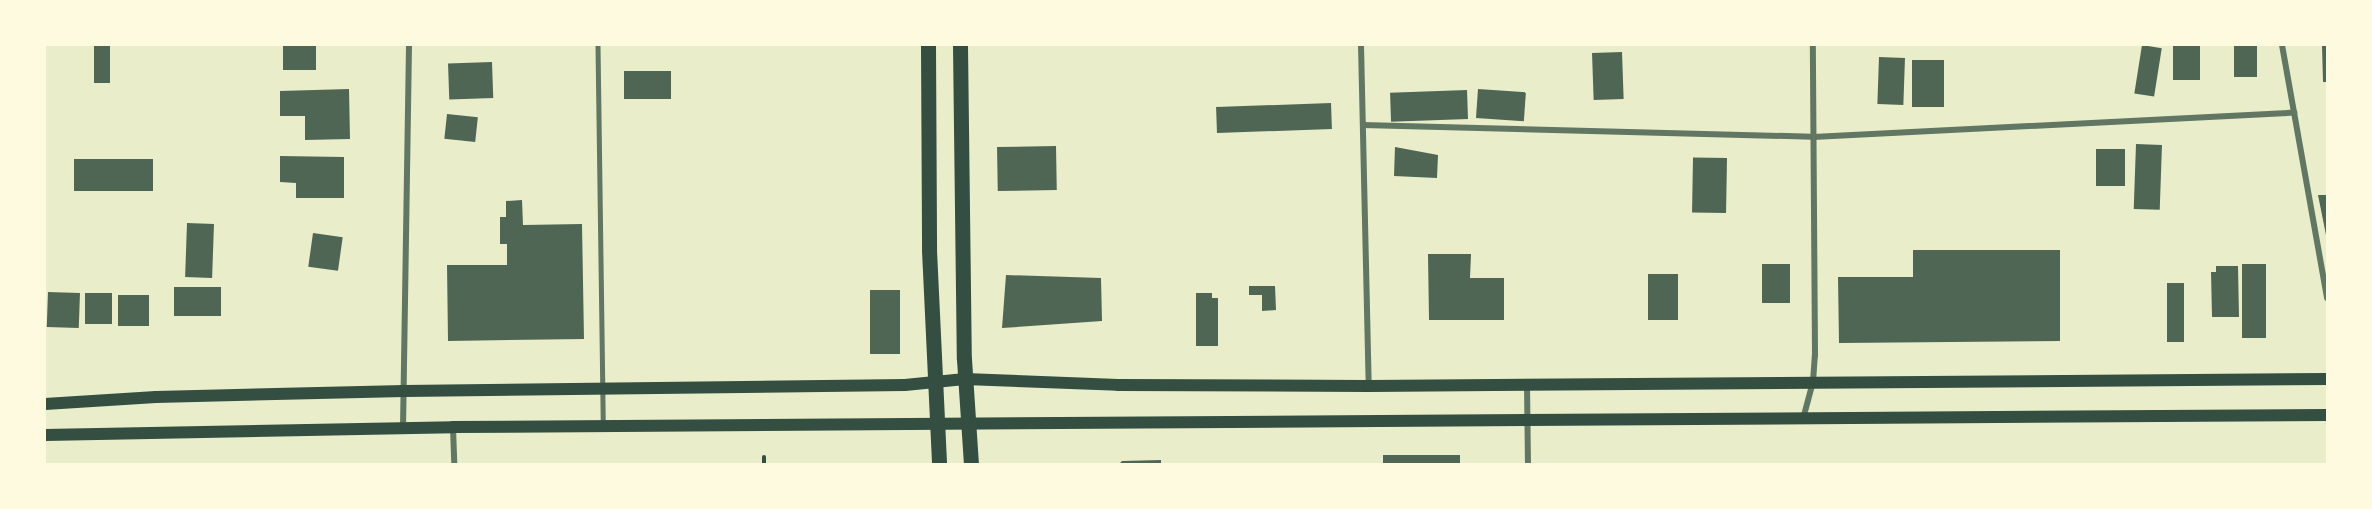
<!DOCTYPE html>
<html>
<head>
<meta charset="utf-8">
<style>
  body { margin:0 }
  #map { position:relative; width:2372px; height:509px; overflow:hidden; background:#e9edc9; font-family:"Public Sans",sans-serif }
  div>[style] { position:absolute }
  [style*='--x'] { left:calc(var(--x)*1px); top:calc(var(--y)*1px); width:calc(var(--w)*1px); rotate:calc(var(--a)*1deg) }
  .building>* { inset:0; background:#4f6655; transform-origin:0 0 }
  .path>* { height:4px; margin:-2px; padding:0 2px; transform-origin:2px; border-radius:2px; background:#344e41 }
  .service>* { height:4.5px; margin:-2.25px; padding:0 2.25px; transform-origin:2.25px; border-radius:2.25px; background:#617663 }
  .minor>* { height:6px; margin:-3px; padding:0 3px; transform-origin:3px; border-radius:3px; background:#617663 }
  .secondary>* { height:12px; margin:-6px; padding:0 6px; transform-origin:6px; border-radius:6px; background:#344e41 }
  .primary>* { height:15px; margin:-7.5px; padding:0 7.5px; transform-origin:7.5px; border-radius:7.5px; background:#344e41 }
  span { translate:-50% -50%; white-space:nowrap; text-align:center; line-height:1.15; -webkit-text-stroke:4.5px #fefae0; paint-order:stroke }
  .frame { position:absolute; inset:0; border:46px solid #fefae0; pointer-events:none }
</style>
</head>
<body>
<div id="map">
  <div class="building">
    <i style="left:94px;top:45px;width:16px;height:38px"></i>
    <i style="left:283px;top:45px;width:33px;height:25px"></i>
    <i style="left:2142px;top:45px;width:20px;height:49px;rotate:9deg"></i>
    <i style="left:2173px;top:45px;width:27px;height:35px"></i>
    <i style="left:2234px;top:45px;width:23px;height:32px"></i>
    <i style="clip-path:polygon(2322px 45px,2327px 45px,2327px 82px,2323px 82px)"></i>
    <i style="left:1622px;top:52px;width:47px;height:30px;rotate:88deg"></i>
    <i style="left:1879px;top:57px;width:26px;height:47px;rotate:2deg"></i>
    <i style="left:1912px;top:60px;width:32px;height:47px"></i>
    <i style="left:492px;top:62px;width:36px;height:44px;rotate:88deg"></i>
    <i style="left:671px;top:71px;width:28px;height:47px;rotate:90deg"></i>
    <i style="clip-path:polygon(349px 89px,350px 139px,305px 140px,305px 116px,280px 116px,280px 91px)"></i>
    <i style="left:1478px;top:89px;width:48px;height:29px;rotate:4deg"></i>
    <i style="left:1467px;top:90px;width:29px;height:77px;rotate:88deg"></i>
    <i style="left:1331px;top:103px;width:26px;height:115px;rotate:88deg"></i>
    <i style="left:447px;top:114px;width:31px;height:25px;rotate:6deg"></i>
    <i style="left:2136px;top:144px;width:26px;height:65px;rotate:2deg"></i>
    <i style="left:1056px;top:146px;width:44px;height:59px;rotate:89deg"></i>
    <i style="clip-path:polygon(1395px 147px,1438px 155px,1437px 178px,1394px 176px)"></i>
    <i style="left:2096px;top:149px;width:29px;height:37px"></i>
    <i style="clip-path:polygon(280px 156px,344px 157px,344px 198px,296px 198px,296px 183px,280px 182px)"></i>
    <i style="left:1727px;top:158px;width:55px;height:34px;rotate:91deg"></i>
    <i style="left:153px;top:159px;width:32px;height:79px;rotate:90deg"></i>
    <i style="clip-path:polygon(2318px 195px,2327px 195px,2327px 235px,2326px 235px)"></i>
    <i style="clip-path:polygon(522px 200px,523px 225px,582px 224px,584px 339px,448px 341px,447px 265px,507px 265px,507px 244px,500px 244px,500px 217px,506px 217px,506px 201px)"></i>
    <i style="left:187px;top:223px;width:27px;height:54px;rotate:2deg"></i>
    <i style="left:313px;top:233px;width:30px;height:34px;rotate:8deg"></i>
    <i style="clip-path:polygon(1913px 250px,2060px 250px,2060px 341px,1839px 343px,1838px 277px,1913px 277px)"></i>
    <i style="clip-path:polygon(1428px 254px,1471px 254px,1470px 278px,1504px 278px,1504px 320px,1429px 320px)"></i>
    <i style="left:1762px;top:264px;width:28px;height:39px"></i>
    <i style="left:2242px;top:264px;width:24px;height:74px"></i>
    <i style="clip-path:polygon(2216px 266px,2238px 266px,2239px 317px,2212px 317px,2211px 272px,2216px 272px)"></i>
    <i style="left:1648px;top:274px;width:30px;height:46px"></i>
    <i style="clip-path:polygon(1006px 275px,1101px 278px,1102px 321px,1002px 328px)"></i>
    <i style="left:2167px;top:283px;width:17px;height:59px"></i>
    <i style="clip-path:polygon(1249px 286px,1275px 286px,1276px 310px,1262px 311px,1262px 295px,1249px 295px)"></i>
    <i style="left:221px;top:287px;width:29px;height:47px;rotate:90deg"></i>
    <i style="left:870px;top:290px;width:30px;height:64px"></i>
    <i style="left:48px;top:292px;width:32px;height:35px;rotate:2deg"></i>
    <i style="left:85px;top:293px;width:27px;height:31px"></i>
    <i style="clip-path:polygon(1196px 293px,1212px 293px,1212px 298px,1218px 298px,1218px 346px,1196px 346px)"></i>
    <i style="left:118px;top:295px;width:31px;height:31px"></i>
    <i style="left:1383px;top:455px;width:77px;height:9px"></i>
    <i style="clip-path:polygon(1161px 460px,1161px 464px,1119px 464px,1122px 461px)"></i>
  </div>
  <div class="path">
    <i style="--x:764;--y:457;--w:7;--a:90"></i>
  </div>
  <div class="service">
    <i style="--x:598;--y:45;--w:380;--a:89.2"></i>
  </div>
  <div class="minor">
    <i style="--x:1361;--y:45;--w:341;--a:88.7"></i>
    <i style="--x:2282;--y:45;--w:257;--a:79.9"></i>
    <i style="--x:1363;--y:125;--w:450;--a:1.5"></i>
    <i style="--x:1813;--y:137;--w:482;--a:-2.9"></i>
    <i style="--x:1527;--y:384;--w:80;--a:89.3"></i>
    <i style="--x:1803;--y:419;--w:38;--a:-75"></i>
    <i style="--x:1813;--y:382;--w:27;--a:-86"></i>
    <i style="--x:1815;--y:355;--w:310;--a:-90.4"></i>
    <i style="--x:453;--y:427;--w:37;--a:88"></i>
    <i style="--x:403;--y:428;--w:383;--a:-89.1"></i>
  </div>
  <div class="secondary">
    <i style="--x:45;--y:404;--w:111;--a:-3.6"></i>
    <i style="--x:156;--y:397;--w:248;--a:-1.4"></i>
    <i style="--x:404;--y:391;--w:501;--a:-0.69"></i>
    <i style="--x:905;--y:385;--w:60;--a:-5.7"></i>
    <i style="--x:965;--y:379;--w:153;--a:2.2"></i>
    <i style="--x:1118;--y:385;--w:251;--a:0.2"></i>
    <i style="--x:1369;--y:386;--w:958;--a:-0.42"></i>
    <i style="--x:45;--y:435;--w:408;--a:-1.1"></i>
    <i style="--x:453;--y:427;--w:1874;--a:-0.37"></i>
  </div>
  <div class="primary">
    <i style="--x:928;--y:45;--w:205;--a:89.7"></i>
    <i style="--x:929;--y:250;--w:214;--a:87.3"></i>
    <i style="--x:960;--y:45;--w:314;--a:89.3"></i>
    <i style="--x:964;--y:359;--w:105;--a:86.2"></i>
  </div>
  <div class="frame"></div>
</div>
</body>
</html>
